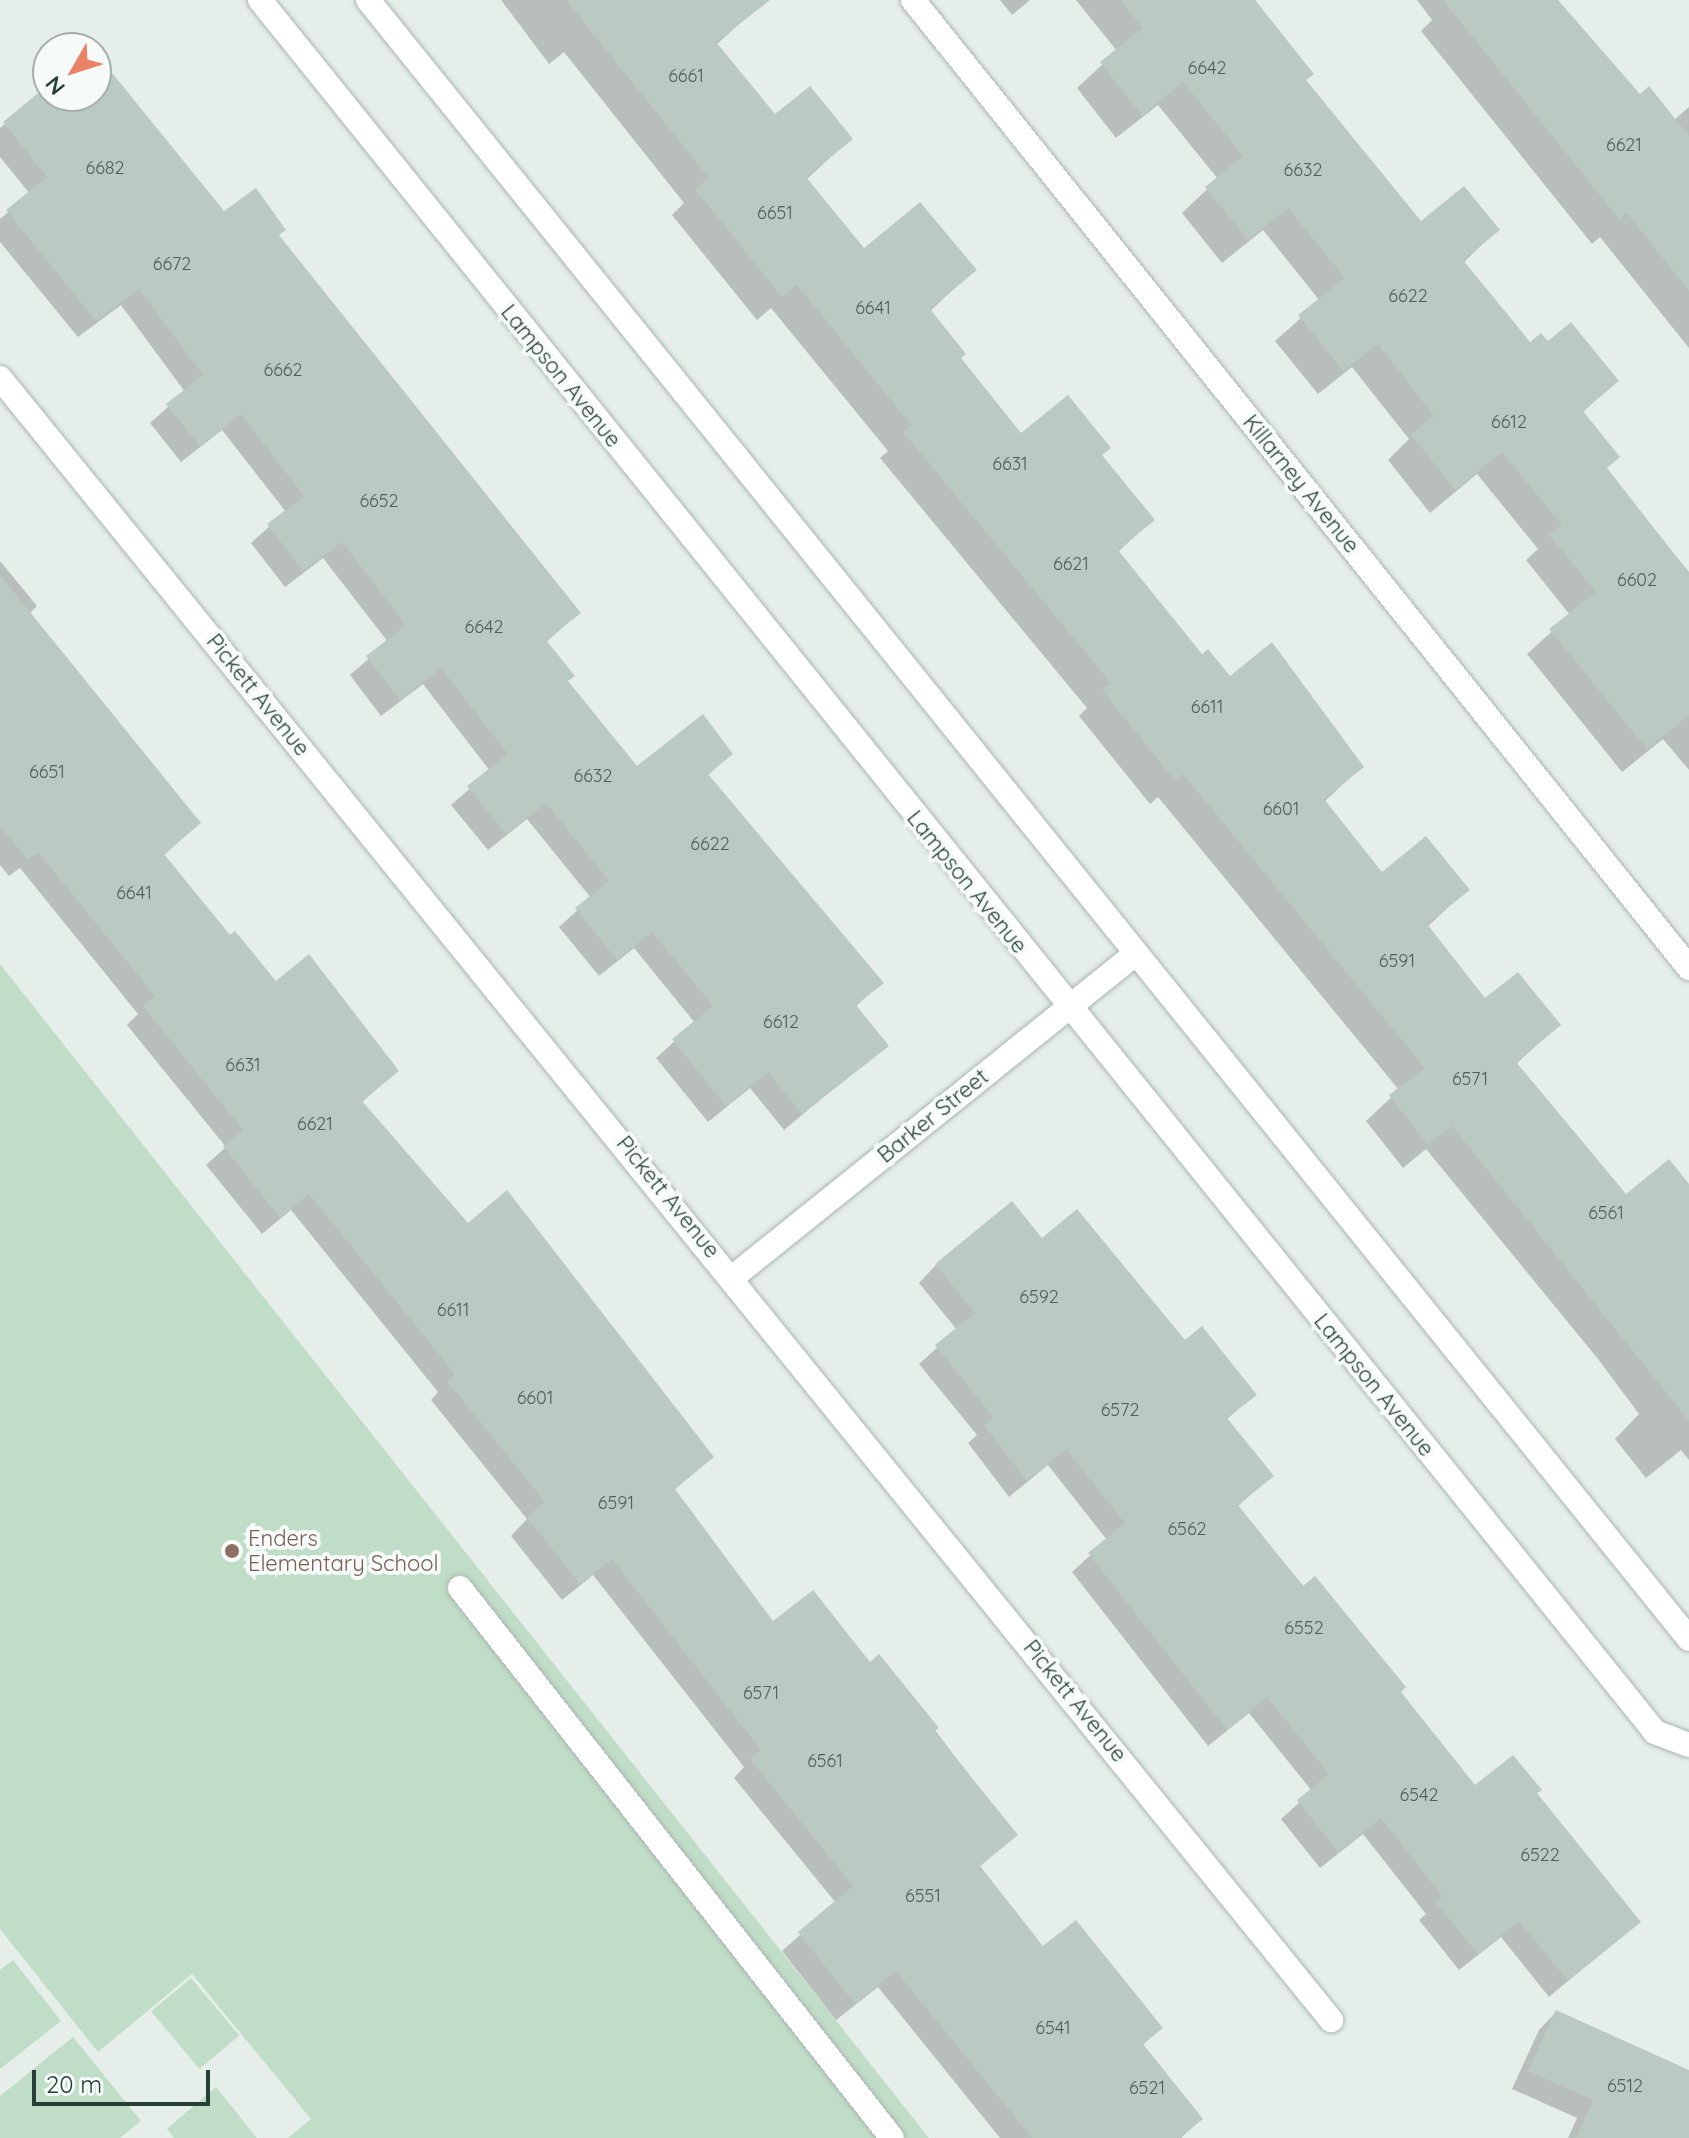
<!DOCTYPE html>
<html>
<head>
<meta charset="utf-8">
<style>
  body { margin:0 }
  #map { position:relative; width:1689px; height:2138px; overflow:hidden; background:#e6eeea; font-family:Quicksand,sans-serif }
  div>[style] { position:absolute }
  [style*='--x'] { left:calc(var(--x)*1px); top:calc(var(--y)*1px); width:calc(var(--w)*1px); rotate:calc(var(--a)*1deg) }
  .green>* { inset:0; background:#c0ddc7; transform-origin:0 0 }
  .shadow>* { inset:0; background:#0003 }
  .building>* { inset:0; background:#bbc9c3 }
  .roads { filter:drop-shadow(0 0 2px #a9b6b1) drop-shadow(0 0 2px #a9b6b1) }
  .lane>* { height:24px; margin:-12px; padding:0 12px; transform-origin:12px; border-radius:12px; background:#fff }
  .street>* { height:24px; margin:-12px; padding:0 12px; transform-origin:12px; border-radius:12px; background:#fff }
  .secondary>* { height:24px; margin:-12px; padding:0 12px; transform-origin:12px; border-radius:12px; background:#fff }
  .dots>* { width:22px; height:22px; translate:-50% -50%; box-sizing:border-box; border:4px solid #f6faf8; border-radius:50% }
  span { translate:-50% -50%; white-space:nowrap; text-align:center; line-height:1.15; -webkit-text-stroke:8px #f6faf8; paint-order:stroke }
  .number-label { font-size:18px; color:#4b625a }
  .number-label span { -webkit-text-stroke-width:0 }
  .street-label { font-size:22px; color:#263f37 }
  .education-label { font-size:22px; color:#785e54 }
  .left { translate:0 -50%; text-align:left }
  .north { position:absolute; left:32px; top:32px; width:80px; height:80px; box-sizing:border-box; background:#f6faf8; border:2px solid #a3afab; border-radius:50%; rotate:231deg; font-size:22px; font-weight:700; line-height:32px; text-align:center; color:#263f37 }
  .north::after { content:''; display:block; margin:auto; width:28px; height:36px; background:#ea8268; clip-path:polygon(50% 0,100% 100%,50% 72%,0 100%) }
  .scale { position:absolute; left:32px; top:2070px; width:178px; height:36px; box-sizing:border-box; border:4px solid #263f37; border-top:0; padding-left:10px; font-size:24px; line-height:28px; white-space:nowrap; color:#263f37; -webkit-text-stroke:6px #f6faf8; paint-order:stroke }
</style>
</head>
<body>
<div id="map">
  <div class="green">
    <i style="clip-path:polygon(0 964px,929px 2138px,288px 2138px,311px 2119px,192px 1974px,98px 2052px,0 1929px)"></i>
    <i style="clip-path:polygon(13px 1960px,61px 2021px,0 2069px,0 1970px)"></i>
    <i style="left:191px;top:1978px;width:75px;height:52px;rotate:50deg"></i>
    <i style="clip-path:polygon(73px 2037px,141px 2121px,120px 2138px,0 2138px,0 2096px)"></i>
    <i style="clip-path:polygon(216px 2087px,257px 2138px,174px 2138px,167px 2129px)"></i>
  </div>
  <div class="shadow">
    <i style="clip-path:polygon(501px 0,753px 0,758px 7px,716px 45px,774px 117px,850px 139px,806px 180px,864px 251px,974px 270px,929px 312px,959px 359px,1021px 436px,1100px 456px,1152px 520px,1117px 553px,1202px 657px,1361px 767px,1324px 802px,1382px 875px,1467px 890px,1427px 927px,1485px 1001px,1558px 1025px,1515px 1065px,1626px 1197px,1689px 1187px,1689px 1460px,1681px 1450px,1646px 1478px,1615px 1439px,1639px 1414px,1598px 1359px,1426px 1149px,1403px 1168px,1366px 1121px,1399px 1090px,1158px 797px,1150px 804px,1079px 716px,1087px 708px,880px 458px,888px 451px,771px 308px,757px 320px,672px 215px,684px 203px,564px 52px,549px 64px)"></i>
    <i style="clip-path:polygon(1000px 0,1030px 0,1012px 15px)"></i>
    <i style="clip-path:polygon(1076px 0,1253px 0,1304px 80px,1420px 224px,1497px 230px,1463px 263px,1530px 345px,1547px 343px,1616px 381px,1582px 413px,1605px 469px,1689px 572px,1689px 770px,1663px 739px,1622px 772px,1527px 654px,1570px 615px,1526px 560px,1538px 549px,1477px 474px,1430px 513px,1388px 460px,1409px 439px,1352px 367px,1318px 394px,1275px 341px,1320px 301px,1263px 230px,1222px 263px,1182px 213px,1218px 179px,1158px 105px,1116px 138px,1077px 88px,1117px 51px)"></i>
    <i style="clip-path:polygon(1417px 0,1555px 0,1640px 96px,1674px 120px,1689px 107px,1689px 348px,1600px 237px,1592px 244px,1421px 31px,1432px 20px)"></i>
    <i style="clip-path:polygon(96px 56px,224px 214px,277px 236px,579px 613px,546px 642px,566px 682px,637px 769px,731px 754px,707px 776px,881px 983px,855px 1007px,886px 1045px,784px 1130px,750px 1088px,708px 1122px,656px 1058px,695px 1023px,634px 948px,599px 976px,559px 927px,591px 898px,527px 819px,488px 850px,451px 805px,490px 771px,423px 684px,381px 716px,350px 675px,388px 642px,323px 558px,285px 587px,251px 543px,286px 512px,222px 430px,181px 462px,150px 423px,185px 392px,121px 305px,78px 337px,0 242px,0 219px,30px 194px,0 157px,0 128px,48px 88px,48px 96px,96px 96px)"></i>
    <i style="clip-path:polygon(0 561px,37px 606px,29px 614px,199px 823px,163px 856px,230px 938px,275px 984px,397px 1071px,361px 1103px,467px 1225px,712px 1457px,674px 1490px,772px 1624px,870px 1665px,879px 1657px,1015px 1835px,978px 1868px,1043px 1949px,1160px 2028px,1142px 2046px,1201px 2119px,1181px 2138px,1000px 2138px,878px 1987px,836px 2020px,782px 1951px,836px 1903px,734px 1778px,744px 1767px,593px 1575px,562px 1600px,511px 1536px,527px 1519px,431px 1400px,438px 1392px,291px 1210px,262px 1234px,206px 1165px,226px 1147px,127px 1025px,138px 1014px,20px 868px,9px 876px,0 865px)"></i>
    <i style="clip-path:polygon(1041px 1240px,1254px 1395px,1226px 1420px,1271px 1476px,1237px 1507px,1474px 1788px,1535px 1794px,1638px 1922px,1549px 1997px,1501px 1937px,1459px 1970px,1419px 1920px,1426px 1914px,1363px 1834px,1320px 1868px,1281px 1819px,1312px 1791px,1249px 1713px,1208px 1746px,1072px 1572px,1107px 1540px,1048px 1465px,1009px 1497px,968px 1443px,977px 1435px,919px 1364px,957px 1330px,919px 1283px,936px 1265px)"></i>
    <i style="clip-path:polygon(1556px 2012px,1689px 2073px,1689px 2121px,1681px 2138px,1568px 2138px,1577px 2118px,1512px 2089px,1539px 2030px)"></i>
  </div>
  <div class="building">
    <i style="clip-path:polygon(566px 0,770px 0,716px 42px,775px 114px,810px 86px,853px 139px,806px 177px,864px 248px,920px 202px,977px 270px,930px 309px,966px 354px,961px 358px,1021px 433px,1068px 395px,1111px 448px,1102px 455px,1155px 520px,1118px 550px,1202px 654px,1208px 649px,1230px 676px,1272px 642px,1364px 767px,1324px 799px,1382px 872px,1426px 836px,1470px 890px,1427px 924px,1485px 998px,1518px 972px,1561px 1025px,1516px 1062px,1626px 1194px,1669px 1159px,1689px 1184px,1689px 1421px,1452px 1126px,1428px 1145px,1389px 1095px,1425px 1068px,1183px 774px,1175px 781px,1102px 690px,1111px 683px,903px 432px,912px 426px,797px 285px,782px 297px,695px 189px,709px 178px)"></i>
    <i style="clip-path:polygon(1120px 0,1255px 0,1314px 74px,1306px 80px,1421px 221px,1464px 186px,1500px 230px,1463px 260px,1530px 342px,1541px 333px,1548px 341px,1571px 322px,1619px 381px,1583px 411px,1620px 457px,1607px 468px,1689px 573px,1689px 715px,1647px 749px,1549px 629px,1596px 592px,1549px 535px,1562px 525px,1502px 452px,1455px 490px,1411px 434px,1434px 416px,1378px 344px,1343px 371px,1298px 315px,1345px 278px,1288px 208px,1248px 240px,1205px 187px,1243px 156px,1183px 82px,1142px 116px,1100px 62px,1143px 28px)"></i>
    <i style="clip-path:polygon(1443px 0,1558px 0,1640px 94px,1649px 86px,1689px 136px,1689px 291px,1627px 213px,1619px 219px)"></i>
    <i style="clip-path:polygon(96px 53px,224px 211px,256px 188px,286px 230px,279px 235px,581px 613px,546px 640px,575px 676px,568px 681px,637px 766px,703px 714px,733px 754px,708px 774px,884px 983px,856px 1005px,889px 1046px,802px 1114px,768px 1072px,726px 1106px,672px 1039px,713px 1006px,652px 932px,617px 960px,575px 908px,609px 881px,546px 803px,506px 834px,467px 786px,508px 754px,441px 668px,400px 700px,366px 656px,406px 625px,342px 542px,303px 571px,267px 524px,304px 496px,241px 414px,200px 446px,166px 404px,203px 375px,139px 289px,96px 321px,6px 210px,47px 177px,3px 122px,48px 85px,48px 96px,96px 96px)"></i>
    <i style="clip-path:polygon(0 575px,201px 823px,164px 854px,230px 935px,235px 931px,276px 981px,309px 954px,399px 1071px,362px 1101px,468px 1223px,507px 1190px,714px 1457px,675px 1489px,773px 1621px,813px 1590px,870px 1662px,879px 1654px,939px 1728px,934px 1731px,1018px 1835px,980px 1866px,1043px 1946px,1076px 1920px,1163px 2028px,1143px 2044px,1203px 2119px,1179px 2138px,1032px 2138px,896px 1971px,855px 2004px,798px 1932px,853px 1886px,750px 1759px,761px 1750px,612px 1559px,580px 1584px,527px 1517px,545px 1502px,447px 1381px,455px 1374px,309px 1194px,280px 1218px,223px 1146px,243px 1130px,143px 1006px,155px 996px,38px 852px,28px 860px,0 826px)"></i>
    <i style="clip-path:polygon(1012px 1201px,1042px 1238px,1077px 1209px,1185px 1340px,1202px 1326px,1257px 1395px,1227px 1418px,1274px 1476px,1238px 1505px,1303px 1586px,1315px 1576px,1406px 1687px,1401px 1692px,1475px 1785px,1513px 1755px,1542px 1790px,1537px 1793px,1641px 1922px,1568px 1981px,1519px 1921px,1478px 1954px,1435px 1902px,1442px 1896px,1381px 1818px,1338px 1852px,1297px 1800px,1329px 1774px,1267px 1697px,1227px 1730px,1088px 1553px,1125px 1523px,1066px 1449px,1027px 1481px,984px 1425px,993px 1417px,935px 1345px,975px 1313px,935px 1264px)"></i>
    <i style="clip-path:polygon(1556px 2010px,1689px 2070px,1689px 2138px,1576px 2138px,1593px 2100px,1528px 2071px)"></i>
  </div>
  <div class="roads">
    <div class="lane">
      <i style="--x:460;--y:1588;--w:699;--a:51.85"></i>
    </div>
    <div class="street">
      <i style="--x:913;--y:0;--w:1241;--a:51.28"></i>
      <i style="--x:0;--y:378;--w:2114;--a:50.97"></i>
      <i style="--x:733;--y:1277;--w:514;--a:-38.76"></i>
    </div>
    <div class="secondary">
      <i style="--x:260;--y:0;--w:2224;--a:51.15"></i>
      <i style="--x:1655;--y:1732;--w:36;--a:21"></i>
      <i style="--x:368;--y:0;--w:2105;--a:51.13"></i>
    </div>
  </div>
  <div class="dots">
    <i style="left:232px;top:1551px;background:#8d6e63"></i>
  </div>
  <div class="number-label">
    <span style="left:1207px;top:68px">6642</span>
    <span style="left:686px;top:76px">6661</span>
    <span style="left:1624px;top:145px">6621</span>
    <span style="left:105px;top:168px">6682</span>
    <span style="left:1303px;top:170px">6632</span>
    <span style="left:775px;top:213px">6651</span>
    <span style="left:172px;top:264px">6672</span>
    <span style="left:1408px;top:296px">6622</span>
    <span style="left:873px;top:308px">6641</span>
    <span style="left:283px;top:370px">6662</span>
    <span style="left:1509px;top:422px">6612</span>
    <span style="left:1010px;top:464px">6631</span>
    <span style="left:379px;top:501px">6652</span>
    <span style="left:1071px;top:564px">6621</span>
    <span style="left:1637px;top:580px">6602</span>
    <span style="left:484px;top:627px">6642</span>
    <span style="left:1207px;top:707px">6611</span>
    <span style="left:47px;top:772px">6651</span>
    <span style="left:593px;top:776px">6632</span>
    <span style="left:1281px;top:809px">6601</span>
    <span style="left:710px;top:844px">6622</span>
    <span style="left:134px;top:893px">6641</span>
    <span style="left:1397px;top:961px">6591</span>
    <span style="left:781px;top:1022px">6612</span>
    <span style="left:243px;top:1065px">6631</span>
    <span style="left:1470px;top:1079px">6571</span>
    <span style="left:315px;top:1124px">6621</span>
    <span style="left:1606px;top:1213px">6561</span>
    <span style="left:1039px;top:1297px">6592</span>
    <span style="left:453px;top:1310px">6611</span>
    <span style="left:535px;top:1398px">6601</span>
    <span style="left:1120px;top:1410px">6572</span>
    <span style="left:616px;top:1503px">6591</span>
    <span style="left:1187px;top:1529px">6562</span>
    <span style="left:1304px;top:1628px">6552</span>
    <span style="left:761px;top:1693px">6571</span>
    <span style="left:825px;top:1761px">6561</span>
    <span style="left:1419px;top:1795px">6542</span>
    <span style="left:1540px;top:1855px">6522</span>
    <span style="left:923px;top:1896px">6551</span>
    <span style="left:1053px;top:2028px">6541</span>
    <span style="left:1625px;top:2086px">6512</span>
    <span style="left:1147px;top:2088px">6521</span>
  </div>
  <div class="street-label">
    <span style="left:561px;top:376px;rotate:51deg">Lampson Avenue</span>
    <span style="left:1301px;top:484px;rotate:51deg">Killarney Avenue</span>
    <span style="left:258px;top:695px;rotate:51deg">Pickett Avenue</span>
    <span style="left:967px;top:882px;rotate:51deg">Lampson Avenue</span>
    <span style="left:933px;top:1116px;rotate:-39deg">Barker Street</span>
    <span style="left:668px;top:1197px;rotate:51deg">Pickett Avenue</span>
    <span style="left:1374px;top:1385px;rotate:51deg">Lampson Avenue</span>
    <span style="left:1075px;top:1701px;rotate:51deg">Pickett Avenue</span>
  </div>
  <div class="education-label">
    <span class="left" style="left:248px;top:1551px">Enders<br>Elementary School</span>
  </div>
  <div class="north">N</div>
  <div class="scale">20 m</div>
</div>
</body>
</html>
